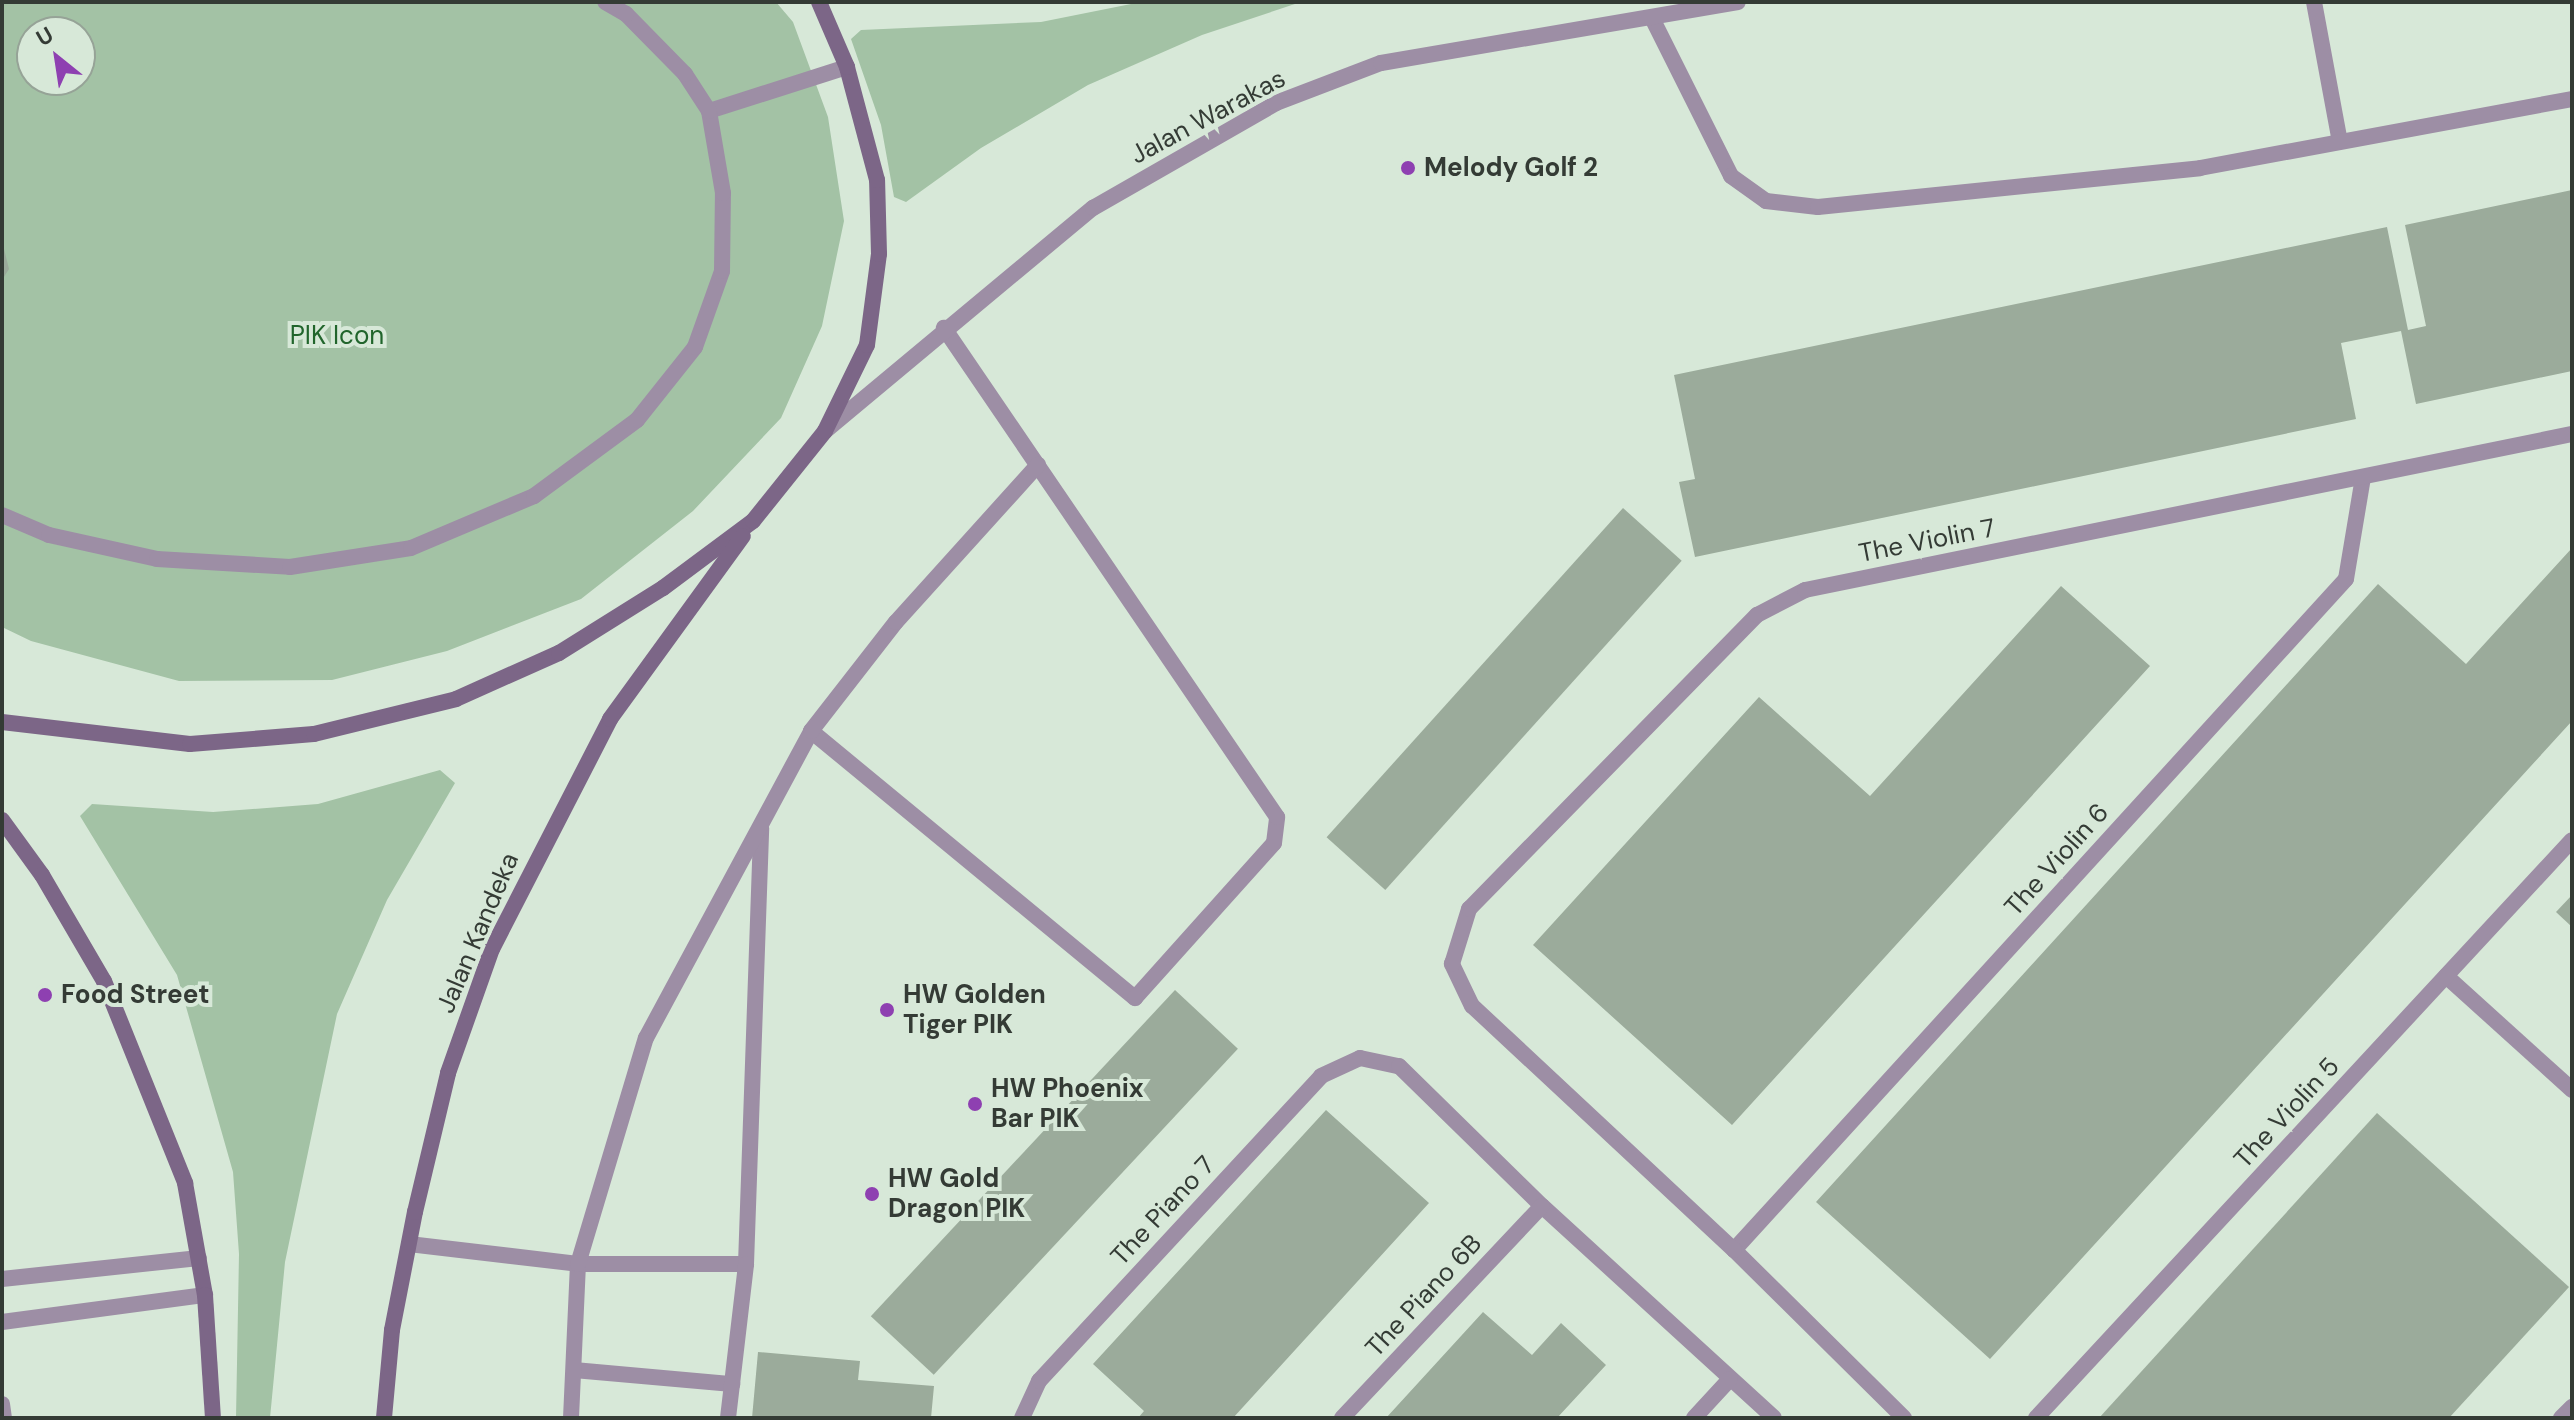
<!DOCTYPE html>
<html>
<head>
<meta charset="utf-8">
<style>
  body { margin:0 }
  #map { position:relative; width:2574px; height:1420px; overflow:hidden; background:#d7e8d8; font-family:"DM Sans",sans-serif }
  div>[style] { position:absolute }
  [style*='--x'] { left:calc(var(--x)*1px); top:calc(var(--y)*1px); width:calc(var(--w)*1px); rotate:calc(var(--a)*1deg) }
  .green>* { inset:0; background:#a3c2a5 }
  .building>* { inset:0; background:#9bab9b; transform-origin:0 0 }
  .lane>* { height:16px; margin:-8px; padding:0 8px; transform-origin:8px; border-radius:8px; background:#9d8ea5 }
  .street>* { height:16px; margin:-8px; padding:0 8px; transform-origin:8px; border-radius:8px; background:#9d8ea5 }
  .secondary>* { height:16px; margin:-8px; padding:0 8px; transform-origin:8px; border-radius:8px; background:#7c6687 }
  .dots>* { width:22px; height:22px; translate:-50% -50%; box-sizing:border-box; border:4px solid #d7e8d8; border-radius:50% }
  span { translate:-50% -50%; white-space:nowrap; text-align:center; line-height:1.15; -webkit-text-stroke:8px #d7e8d8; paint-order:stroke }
  .street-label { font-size:26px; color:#343b35 }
  .poi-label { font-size:26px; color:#343b35; font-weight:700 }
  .left { translate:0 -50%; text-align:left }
  .park-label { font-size:26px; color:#21652c }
  .frame { position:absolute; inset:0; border:4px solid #343b35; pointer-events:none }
  .north { position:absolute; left:16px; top:16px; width:80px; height:80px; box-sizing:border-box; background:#d7e8d8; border:2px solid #96a397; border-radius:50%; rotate:330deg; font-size:22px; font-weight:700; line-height:32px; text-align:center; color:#343b35 }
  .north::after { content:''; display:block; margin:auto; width:28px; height:36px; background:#8e40b1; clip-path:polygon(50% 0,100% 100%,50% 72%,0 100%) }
</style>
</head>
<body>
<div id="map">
  <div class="green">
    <i style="clip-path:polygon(evenodd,2px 2px,776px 2px,793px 22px,828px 117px,844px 221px,822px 326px,781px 418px,693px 511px,581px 599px,447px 651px,332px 680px,179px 681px,31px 641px,2px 627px,2px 2px,32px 32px,80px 32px,80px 80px,32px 80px,32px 32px)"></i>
    <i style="clip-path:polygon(1141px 2px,1301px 2px,1202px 35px,1088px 85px,981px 148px,906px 202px,894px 197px,881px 125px,851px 39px,861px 30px,1041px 22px)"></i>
    <i style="clip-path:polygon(440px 770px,455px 783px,387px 900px,337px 1014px,285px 1262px,270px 1418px,236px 1418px,239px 1254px,233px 1172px,177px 975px,80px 816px,92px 804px,213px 812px,318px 804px)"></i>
  </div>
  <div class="building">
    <i style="clip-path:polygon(2572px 190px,2572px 371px,2416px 404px,2401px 331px,2341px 343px,2356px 419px,1695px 557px,1679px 482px,1695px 479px,1674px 375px,2387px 227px,2408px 330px,2426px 326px,2405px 225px)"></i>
    <i style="clip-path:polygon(2px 241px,9px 269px,2px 280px)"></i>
    <i style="left:1623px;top:508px;width:79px;height:443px;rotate:42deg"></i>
    <i style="clip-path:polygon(2572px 548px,2572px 721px,1990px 1359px,1816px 1202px,2378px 584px,2466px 664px)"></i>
    <i style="clip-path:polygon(2061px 586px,2150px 666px,1732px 1125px,1533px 945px,1759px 697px,1870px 796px)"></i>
    <i style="clip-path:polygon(2572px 895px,2572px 927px,2556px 912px)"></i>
    <i style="left:1175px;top:990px;width:86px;height:446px;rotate:43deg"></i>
    <i style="clip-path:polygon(1326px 1110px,1429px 1203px,1233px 1418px,1138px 1418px,1144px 1411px,1093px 1364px)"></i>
    <i style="clip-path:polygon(2377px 1113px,2569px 1287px,2449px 1418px,2099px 1418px)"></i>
    <i style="clip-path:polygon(1483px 1312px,1532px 1355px,1561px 1323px,1606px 1365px,1557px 1418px,1386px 1418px)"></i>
    <i style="clip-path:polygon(758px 1352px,860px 1361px,858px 1380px,934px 1386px,931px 1418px,752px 1418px)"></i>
  </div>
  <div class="lane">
    <i style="--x:2314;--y:2;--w:142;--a:79.5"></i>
    <i style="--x:1652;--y:18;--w:177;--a:63.4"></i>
    <i style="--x:1731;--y:176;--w:43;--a:35.5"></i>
    <i style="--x:1766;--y:201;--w:52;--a:6.6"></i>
    <i style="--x:1818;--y:207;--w:384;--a:-5.8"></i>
    <i style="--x:2200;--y:168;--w:378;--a:-10.5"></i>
    <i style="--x:709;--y:111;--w:145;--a:-17.7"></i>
    <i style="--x:2;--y:515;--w:51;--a:23.1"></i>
    <i style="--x:49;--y:535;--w:111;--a:12.5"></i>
    <i style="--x:157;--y:559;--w:133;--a:3.4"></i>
    <i style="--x:290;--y:567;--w:122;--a:-8.9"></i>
    <i style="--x:411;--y:548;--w:134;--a:-22.9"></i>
    <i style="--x:534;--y:496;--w:128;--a:-36.4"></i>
    <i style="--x:637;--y:420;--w:93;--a:-51.5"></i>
    <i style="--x:695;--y:347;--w:81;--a:-70.4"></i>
    <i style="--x:722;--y:271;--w:78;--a:-89.3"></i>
    <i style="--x:723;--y:193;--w:83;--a:-99.7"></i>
    <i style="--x:709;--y:111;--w:44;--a:-123"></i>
    <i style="--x:685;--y:74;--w:84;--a:-134.5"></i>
    <i style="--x:626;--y:14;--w:24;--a:-150"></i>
    <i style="--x:811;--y:731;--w:420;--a:39.5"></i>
    <i style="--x:1135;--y:998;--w:208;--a:-48.1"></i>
    <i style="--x:1274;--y:843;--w:26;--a:-83"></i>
    <i style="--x:1277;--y:817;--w:592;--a:-124.25"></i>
    <i style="--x:409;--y:1244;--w:170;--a:6.7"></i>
    <i style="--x:578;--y:1264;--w:168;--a:0"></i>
    <i style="--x:746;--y:1264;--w:436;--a:-88"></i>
    <i style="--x:2;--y:1279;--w:198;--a:-6.1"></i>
    <i style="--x:2;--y:1322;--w:205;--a:-7.6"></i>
    <i style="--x:574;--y:1370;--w:159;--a:5.1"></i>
    <i style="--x:2;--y:1404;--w:14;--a:82"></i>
    <i style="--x:571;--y:1418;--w:154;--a:-87.4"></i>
    <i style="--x:578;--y:1264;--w:236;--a:-73.3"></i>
    <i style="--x:646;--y:1038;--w:349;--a:-61.7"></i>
    <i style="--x:811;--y:731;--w:138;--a:-52.1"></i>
    <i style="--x:896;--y:622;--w:212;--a:-47.9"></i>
    <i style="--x:728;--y:1418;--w:155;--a:-83.3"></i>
  </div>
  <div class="street">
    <i style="--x:825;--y:431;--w:349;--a:-39.8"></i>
    <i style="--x:1093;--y:208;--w:211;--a:-29.8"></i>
    <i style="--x:1276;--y:103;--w:112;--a:-20.9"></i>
    <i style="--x:1381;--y:63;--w:362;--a:-9.7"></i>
    <i style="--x:2446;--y:976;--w:170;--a:42.1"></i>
    <i style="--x:1734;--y:1250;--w:908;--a:-47.63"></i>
    <i style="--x:2346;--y:579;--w:103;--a:-80.5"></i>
    <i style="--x:1022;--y:1418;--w:41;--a:-65.3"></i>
    <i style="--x:1039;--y:1381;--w:415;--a:-47.2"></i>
    <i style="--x:1321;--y:1076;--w:43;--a:-24.8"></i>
    <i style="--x:1360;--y:1058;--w:40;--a:12"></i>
    <i style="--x:1399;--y:1066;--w:200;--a:44.4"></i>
    <i style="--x:1542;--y:1206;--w:314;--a:42.4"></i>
    <i style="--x:1342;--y:1418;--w:291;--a:-46.7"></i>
    <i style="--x:1694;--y:1418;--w:53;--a:-47.3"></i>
    <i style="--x:1904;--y:1418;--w:239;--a:-135.3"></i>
    <i style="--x:1734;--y:1250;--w:358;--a:-137"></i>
    <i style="--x:1472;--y:1006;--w:47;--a:-115.5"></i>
    <i style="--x:1452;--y:964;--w:58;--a:-72.8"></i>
    <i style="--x:1469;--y:909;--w:412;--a:-45.6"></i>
    <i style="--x:1757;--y:615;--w:54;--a:-27.5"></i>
    <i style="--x:1805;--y:590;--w:783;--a:-11.5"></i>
    <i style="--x:2036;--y:1418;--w:788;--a:-47.16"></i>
    <i style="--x:2561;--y:1418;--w:16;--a:-45"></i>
  </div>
  <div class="secondary">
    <i style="--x:2;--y:722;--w:189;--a:6.7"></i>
    <i style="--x:190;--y:744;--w:124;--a:-4.6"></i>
    <i style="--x:314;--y:734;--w:146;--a:-13.8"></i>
    <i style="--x:456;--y:699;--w:113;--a:-24.1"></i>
    <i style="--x:559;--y:653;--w:123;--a:-32"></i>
    <i style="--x:663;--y:588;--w:112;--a:-36.7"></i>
    <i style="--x:753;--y:521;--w:115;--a:-51.3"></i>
    <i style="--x:825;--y:431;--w:96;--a:-64"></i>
    <i style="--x:867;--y:345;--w:92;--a:-82.5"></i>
    <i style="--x:879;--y:254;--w:74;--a:-91.5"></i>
    <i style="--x:877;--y:180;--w:117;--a:-104.9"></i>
    <i style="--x:847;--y:67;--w:71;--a:-113.3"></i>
    <i style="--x:2;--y:820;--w:68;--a:54"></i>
    <i style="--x:42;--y:875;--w:123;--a:59.7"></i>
    <i style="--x:104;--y:981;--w:218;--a:68.1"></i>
    <i style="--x:185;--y:1183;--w:114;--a:79.9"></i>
    <i style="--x:205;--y:1295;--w:123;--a:86.3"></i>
    <i style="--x:384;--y:1418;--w:88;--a:-84.8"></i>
    <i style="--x:392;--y:1330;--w:120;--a:-79"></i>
    <i style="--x:415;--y:1212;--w:143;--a:-76.6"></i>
    <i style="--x:448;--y:1073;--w:132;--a:-70.5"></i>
    <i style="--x:492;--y:949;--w:259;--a:-62.8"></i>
    <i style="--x:610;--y:719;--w:226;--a:-54"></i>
  </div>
  <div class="dots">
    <i style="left:1408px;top:168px;background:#8e40b1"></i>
    <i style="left:45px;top:995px;background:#8e40b1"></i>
    <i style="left:887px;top:1010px;background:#8e40b1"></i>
    <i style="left:975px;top:1104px;background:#8e40b1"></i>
    <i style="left:872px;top:1194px;background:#8e40b1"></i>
  </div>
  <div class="street-label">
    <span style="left:1208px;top:117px;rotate:-28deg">Jalan Warakas</span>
    <span style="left:1927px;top:541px;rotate:-11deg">The Violin 7</span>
    <span style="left:2057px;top:860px;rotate:-48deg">The Violin 6</span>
    <span style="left:478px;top:933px;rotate:-67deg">Jalan Kandeka</span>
    <span style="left:2287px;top:1113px;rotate:-47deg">The Violin 5</span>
    <span style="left:1163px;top:1211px;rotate:-47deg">The Piano 7</span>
    <span style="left:1424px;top:1296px;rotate:-47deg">The Piano 6B</span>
  </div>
  <div class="poi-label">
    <span class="left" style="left:1424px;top:168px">Melody Golf 2</span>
    <span class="left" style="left:61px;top:995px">Food Street</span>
    <span class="left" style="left:903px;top:1010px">HW Golden<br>Tiger PIK</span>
    <span class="left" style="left:991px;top:1104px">HW Phoenix<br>Bar PIK</span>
    <span class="left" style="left:888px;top:1194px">HW Gold<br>Dragon PIK</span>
  </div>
  <div class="park-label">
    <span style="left:337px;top:336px">PIK Icon</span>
  </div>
  <div class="frame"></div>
  <div class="north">U</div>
</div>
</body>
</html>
